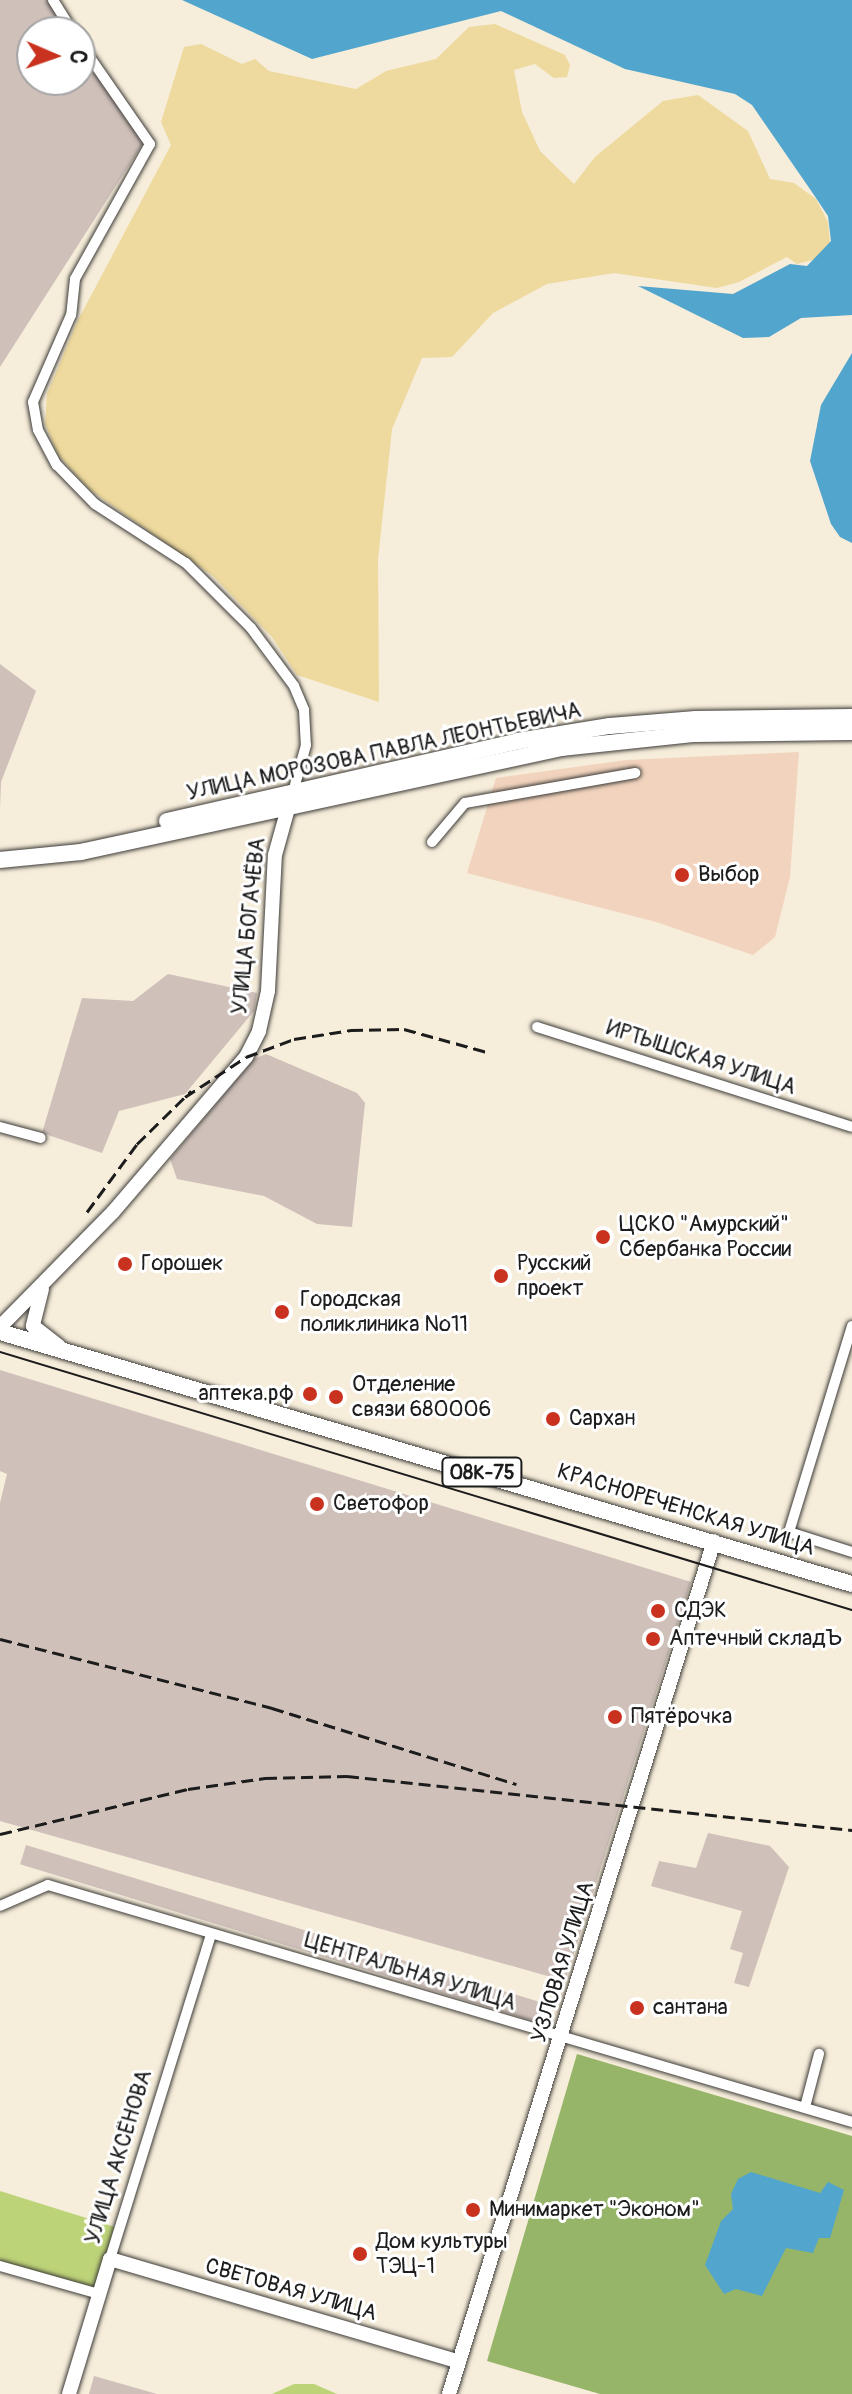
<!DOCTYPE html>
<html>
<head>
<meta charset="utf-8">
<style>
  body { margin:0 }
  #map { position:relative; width:852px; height:2394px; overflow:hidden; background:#f6edda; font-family:Pangolin,sans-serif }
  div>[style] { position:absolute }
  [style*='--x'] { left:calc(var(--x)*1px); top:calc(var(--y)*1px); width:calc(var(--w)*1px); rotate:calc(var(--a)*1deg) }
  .built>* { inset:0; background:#f2d4be }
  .industrial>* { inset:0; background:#cfc0ba; transform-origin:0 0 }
  .green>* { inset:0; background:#bdd378 }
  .forest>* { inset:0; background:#96b568 }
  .sand>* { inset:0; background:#eeda9e }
  .water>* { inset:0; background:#52a6cd }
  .roads { filter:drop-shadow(0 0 2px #3d3b38) drop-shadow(0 0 2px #3d3b38) }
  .street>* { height:10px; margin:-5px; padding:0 5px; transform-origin:5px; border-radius:5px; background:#fff }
  .secondary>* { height:14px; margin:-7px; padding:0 7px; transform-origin:7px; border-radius:7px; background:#fff }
  .primary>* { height:16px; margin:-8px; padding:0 8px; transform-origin:8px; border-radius:8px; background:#fff }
  .tram>* { height:2px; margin:-1px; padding:0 1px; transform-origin:1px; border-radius:1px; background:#1c1c1c }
  .rail>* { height:3px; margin-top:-1.5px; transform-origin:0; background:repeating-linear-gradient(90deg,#1c1c1c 0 12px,transparent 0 18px) }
  .dots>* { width:22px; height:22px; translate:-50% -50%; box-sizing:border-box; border:4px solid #fff; border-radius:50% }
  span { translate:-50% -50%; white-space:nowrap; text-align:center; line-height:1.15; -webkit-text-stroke:6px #fff; paint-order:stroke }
  .shield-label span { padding:2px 6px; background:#fff; border:2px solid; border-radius:6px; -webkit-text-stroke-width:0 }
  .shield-label { font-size:20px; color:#1c1c1c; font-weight:700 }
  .street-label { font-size:22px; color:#1c1c1c }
  .poi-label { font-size:22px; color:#1c1c1c }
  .left { translate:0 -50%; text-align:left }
  .right { translate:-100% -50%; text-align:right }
  .north { position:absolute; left:16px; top:16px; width:80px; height:80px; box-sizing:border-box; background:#fff; border:2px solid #a4a4a4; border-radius:50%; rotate:92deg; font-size:22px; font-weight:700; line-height:32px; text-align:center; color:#1c1c1c }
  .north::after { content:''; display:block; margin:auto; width:28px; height:36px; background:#c8321e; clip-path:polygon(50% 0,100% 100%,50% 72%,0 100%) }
</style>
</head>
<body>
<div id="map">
  <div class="built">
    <i style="clip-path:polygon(799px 752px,790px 877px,775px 937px,753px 955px,656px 922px,467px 873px,496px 778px,626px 760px)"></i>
  </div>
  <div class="industrial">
    <i style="clip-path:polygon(0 0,53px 0,73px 32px,32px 32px,32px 80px,80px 80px,80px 43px,144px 142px,0 367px)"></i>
    <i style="clip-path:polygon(0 664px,36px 691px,1px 782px,0 809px)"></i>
    <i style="clip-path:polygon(168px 974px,257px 993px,254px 1011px,185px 1094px,119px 1111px,102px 1153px,42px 1133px,82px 998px,133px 1001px)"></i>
    <i style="clip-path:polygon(266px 1054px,357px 1093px,365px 1103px,352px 1227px,317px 1224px,264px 1196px,177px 1179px,170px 1159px,254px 1059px)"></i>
    <i style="clip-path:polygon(0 1370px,691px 1582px,565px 1981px,0 1821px,0 1503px,7px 1474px,0 1471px)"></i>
    <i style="clip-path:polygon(708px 1833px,770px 1846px,789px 1867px,749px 1987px,734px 1983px,743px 1953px,730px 1949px,742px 1911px,651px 1886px,659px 1861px,696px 1868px)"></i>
    <i style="left:26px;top:1845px;width:544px;height:20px;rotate:17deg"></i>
    <i style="clip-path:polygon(94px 2376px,157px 2394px,89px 2394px)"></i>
  </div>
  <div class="green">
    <i style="clip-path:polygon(0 2191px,115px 2227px,95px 2289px,0 2261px)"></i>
    <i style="clip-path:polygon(294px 2384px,314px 2384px,337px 2394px,272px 2394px)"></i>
  </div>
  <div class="forest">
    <i style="clip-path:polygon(577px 2054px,852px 2136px,852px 2394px,600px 2394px,487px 2361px)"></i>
  </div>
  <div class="sand">
    <i style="clip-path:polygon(495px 24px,565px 55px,570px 65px,567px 77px,554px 78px,535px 64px,514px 70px,522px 112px,540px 151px,574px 184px,595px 157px,663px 101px,698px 95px,748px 131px,770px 179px,794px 183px,816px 199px,828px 222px,830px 243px,816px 259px,797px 264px,787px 257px,739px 282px,717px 288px,614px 273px,547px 284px,493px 313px,452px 357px,422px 358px,392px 429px,378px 559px,379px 702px,297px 675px,272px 637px,213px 576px,90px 490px,58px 455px,45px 424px,47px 394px,77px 322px,171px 145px,161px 122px,184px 47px,201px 44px,242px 64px,255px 59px,269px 71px,356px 89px,386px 71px,436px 59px,469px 27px)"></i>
  </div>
  <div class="water">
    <i style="clip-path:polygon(182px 0,852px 0,852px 315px,801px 318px,769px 337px,743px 338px,638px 286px,733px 294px,790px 264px,807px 266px,831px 241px,828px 216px,814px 195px,752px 105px,735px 94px,625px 69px,501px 11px,312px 59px)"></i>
    <i style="clip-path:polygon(852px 353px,852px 543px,840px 537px,831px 524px,810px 461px,821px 405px)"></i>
    <i style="clip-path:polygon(751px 2172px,820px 2193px,828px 2182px,844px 2190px,830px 2238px,819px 2238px,813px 2253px,786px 2248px,762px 2296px,736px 2289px,724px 2294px,705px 2265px,721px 2221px,733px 2209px,731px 2194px,738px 2179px)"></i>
  </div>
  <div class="roads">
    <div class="street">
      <i style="--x:53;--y:0;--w:38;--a:58"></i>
      <i style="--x:80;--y:43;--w:123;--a:55.3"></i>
      <i style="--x:150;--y:144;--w:154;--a:119.1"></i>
      <i style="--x:75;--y:279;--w:36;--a:96"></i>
      <i style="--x:71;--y:315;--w:95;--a:113.6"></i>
      <i style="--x:33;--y:402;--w:28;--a:80"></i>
      <i style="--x:38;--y:430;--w:40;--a:62"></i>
      <i style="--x:57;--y:465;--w:54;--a:45.7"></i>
      <i style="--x:95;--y:504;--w:108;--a:33"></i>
      <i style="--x:186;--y:563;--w:92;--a:45"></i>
      <i style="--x:251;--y:628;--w:72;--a:53.4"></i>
      <i style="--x:294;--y:686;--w:26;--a:67"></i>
      <i style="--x:304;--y:710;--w:35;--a:87"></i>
      <i style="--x:306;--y:745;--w:53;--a:105.4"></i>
      <i style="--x:432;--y:842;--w:51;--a:-49.8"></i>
      <i style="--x:465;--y:803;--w:173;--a:-10"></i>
      <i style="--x:537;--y:1027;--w:330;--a:17.6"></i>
      <i style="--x:0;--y:1127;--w:42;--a:15"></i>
      <i style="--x:852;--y:1326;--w:215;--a:107"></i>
      <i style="--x:789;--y:1532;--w:66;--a:17.6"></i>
      <i style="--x:0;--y:1906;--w:52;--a:-23.6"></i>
      <i style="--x:48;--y:1885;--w:838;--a:16.42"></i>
      <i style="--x:805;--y:2107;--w:55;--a:-75.2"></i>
      <i style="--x:110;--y:2259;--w:340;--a:-72.7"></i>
      <i style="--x:0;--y:2266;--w:103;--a:15.8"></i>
    </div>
    <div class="secondary">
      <i style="--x:42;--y:1289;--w:38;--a:104"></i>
      <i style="--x:33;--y:1326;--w:33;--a:38"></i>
      <i style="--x:0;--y:1327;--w:161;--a:-45.5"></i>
      <i style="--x:113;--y:1212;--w:204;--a:-49.4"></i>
      <i style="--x:246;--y:1057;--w:29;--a:-63"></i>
      <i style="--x:259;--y:1031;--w:41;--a:-77.3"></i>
      <i style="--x:268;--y:991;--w:136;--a:-87.1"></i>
      <i style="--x:275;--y:855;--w:52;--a:-74.4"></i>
      <i style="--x:69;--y:2394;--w:141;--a:-73.1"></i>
      <i style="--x:110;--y:2259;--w:364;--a:16.4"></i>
      <i style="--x:449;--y:2394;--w:893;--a:-72.74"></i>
    </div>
    <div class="primary">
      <i style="--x:167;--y:821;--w:360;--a:-12.8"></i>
      <i style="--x:518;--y:741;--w:93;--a:-9.3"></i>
      <i style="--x:610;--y:726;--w:86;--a:-4.7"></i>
      <i style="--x:696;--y:719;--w:156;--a:-0.7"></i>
      <i style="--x:0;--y:860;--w:81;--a:-5.6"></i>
      <i style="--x:81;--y:852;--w:491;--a:-12.2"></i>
      <i style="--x:561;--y:748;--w:135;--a:-6"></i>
      <i style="--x:695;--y:734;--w:157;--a:-0.7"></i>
      <i style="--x:0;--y:1332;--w:888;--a:16.48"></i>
    </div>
  </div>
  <div class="tram">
    <i style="--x:0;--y:1352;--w:890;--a:16.85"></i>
  </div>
  <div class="rail">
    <i style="--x:185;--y:1097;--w:73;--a:-33.3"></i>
    <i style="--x:246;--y:1057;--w:51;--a:-20.6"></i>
    <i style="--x:294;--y:1039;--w:58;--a:-9"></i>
    <i style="--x:351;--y:1030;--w:53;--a:-1.1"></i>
    <i style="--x:404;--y:1029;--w:86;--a:15.5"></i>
    <i style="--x:87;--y:1212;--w:84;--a:-53.7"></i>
    <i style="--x:137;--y:1144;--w:76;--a:-44.5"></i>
    <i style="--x:0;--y:1639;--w:281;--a:14.2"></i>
    <i style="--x:272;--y:1708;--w:256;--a:17.3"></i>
    <i style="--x:0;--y:1834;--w:193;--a:-13.5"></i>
    <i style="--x:188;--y:1789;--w:78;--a:-8.1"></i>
    <i style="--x:265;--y:1778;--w:82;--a:-1.4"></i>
    <i style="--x:347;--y:1776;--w:508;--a:6.1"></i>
  </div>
  <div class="dots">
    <i style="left:682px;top:875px;background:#c8321e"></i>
    <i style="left:603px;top:1237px;background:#c8321e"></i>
    <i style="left:125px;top:1264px;background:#c8321e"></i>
    <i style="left:501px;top:1276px;background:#c8321e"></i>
    <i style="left:282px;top:1312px;background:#c8321e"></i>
    <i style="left:310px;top:1394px;background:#c8321e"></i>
    <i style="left:336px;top:1397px;background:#c8321e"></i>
    <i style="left:553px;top:1419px;background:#c8321e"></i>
    <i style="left:317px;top:1504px;background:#c8321e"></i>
    <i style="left:658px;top:1611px;background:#c8321e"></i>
    <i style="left:653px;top:1639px;background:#c8321e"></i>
    <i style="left:615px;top:1717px;background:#c8321e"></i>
    <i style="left:637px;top:2008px;background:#c8321e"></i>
    <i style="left:473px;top:2210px;background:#c8321e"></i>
    <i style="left:360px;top:2254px;background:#c8321e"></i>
  </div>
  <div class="shield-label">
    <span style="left:482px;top:1472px">08К-75</span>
  </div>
  <div class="street-label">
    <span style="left:384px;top:752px;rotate:-12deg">УЛИЦА МОРОЗОВА ПАВЛА ЛЕОНТЬЕВИЧА</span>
    <span style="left:249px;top:926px;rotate:-84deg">УЛИЦА БОГАЧЁВА</span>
    <span style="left:701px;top:1058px;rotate:18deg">ИРТЫШСКАЯ УЛИЦА</span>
    <span style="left:686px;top:1510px;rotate:17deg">КРАСНОРЕЧЕНСКАЯ УЛИЦА</span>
    <span style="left:563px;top:1962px;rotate:-73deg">УЗЛОВАЯ УЛИЦА</span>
    <span style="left:410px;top:1972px;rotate:17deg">ЦЕНТРАЛЬНАЯ УЛИЦА</span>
    <span style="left:119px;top:2157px;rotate:-73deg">УЛИЦА АКСЁНОВА</span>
    <span style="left:291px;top:2290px;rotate:16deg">СВЕТОВАЯ УЛИЦА</span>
  </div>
  <div class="poi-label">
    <span class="left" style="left:698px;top:875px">Выбор</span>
    <span class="left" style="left:619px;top:1237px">ЦСКО "Амурский"<br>Сбербанка России</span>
    <span class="left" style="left:517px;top:1276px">Русский<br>проект</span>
    <span class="left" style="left:141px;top:1264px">Горошек</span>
    <span class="left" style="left:300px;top:1312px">Городская<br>поликлиника №11</span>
    <span class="left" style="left:352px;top:1397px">Отделение<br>связи 680006</span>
    <span class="right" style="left:294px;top:1394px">аптека.рф</span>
    <span class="left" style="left:569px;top:1419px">Сархан</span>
    <span class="left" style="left:333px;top:1504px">Светофор</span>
    <span class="left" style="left:674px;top:1611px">СДЭК</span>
    <span class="left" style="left:669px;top:1639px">Аптечный складЪ</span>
    <span class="left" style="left:631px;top:1717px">Пятёрочка</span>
    <span class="left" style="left:653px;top:2008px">сантана</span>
    <span class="left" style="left:489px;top:2210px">Минимаркет "Эконом"</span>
    <span class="left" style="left:376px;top:2254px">Дом культуры<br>ТЭЦ-1</span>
  </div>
  <div class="north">С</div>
</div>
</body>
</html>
